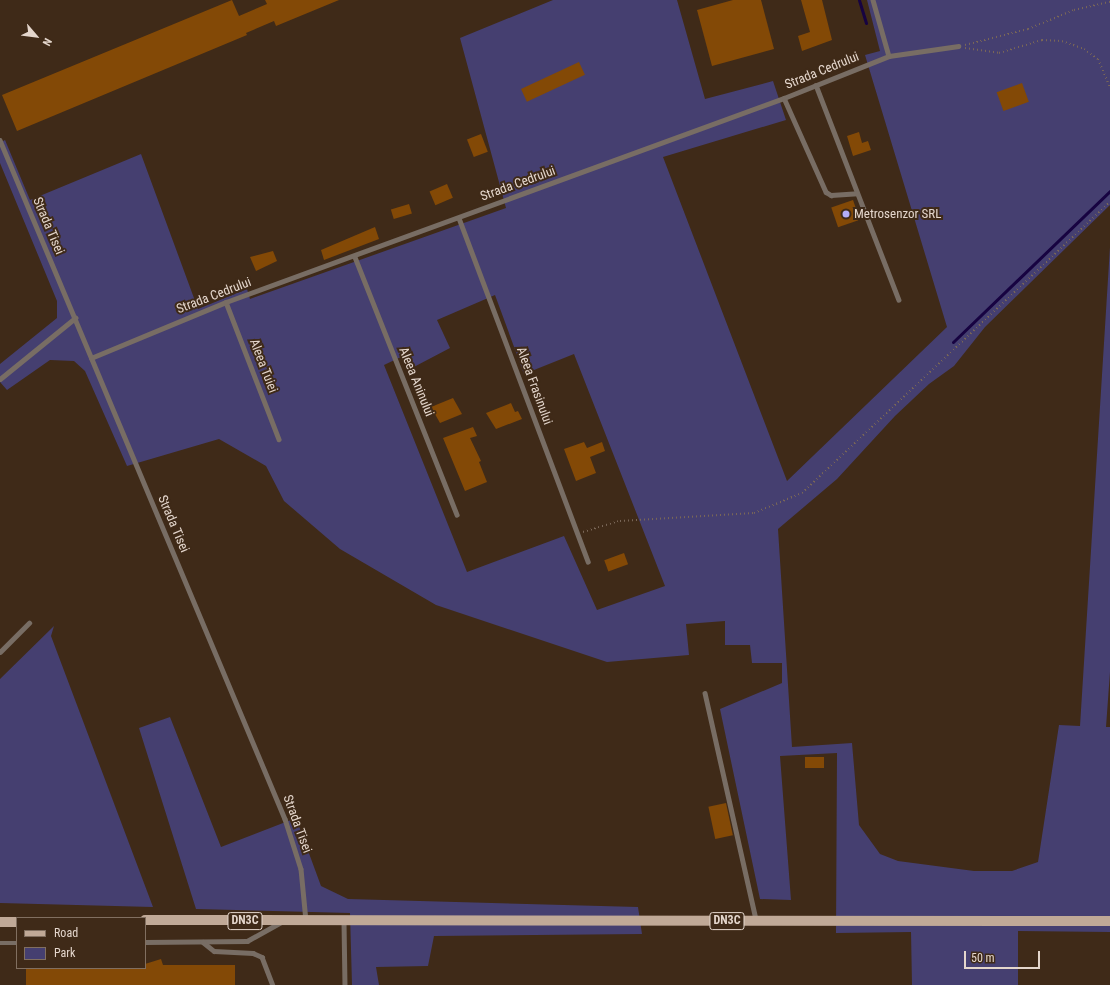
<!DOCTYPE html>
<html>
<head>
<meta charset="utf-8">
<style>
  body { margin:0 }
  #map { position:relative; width:1110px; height:985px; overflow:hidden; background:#3f2a18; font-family:"Roboto Condensed",sans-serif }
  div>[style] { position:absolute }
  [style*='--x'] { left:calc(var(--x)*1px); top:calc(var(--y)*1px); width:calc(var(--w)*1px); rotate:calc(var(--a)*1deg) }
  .green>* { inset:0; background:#453f70 }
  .stream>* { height:3px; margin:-1.5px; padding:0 1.5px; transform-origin:1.5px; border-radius:1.5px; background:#170341 }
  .building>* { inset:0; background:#834906; transform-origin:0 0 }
  .path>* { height:2px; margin-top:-1px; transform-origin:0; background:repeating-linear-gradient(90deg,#796657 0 1px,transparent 0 4px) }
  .service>* { height:4.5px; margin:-2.25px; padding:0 2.25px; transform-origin:2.25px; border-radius:2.25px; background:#786d64 }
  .primary>* { height:10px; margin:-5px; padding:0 5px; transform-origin:5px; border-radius:5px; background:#c0a997 }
  .dots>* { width:11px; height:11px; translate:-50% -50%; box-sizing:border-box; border:2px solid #3f2a18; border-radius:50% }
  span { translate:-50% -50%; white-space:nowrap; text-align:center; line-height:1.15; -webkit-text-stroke:4px #3f2a18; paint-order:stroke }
  .shield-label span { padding:1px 3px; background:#3f2a18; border:1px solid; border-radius:3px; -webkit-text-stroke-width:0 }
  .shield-label { font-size:12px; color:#e4d6cc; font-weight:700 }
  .street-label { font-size:13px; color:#e4d6cc }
  .poi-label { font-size:13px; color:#e4d6cc }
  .left { translate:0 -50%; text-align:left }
  .legend { position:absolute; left:16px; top:917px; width:130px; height:52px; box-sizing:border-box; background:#3f2a18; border:1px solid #816f60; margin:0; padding:5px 7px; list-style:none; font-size:12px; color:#e4d6cc }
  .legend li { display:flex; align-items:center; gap:8px; height:20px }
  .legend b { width:20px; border:1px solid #816f60 }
  .north { position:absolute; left:16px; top:16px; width:40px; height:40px; -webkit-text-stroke:3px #3f2a18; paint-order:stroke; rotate:118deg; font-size:11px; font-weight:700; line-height:16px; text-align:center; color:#e4d6cc }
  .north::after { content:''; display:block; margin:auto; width:14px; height:18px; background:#e4d6cc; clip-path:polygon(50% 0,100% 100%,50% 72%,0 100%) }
  .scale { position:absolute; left:964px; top:951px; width:76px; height:18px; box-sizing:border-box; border:2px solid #e4d6cc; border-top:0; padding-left:5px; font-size:12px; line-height:14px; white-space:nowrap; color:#e4d6cc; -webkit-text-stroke:3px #3f2a18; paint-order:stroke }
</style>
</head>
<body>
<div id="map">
  <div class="green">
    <i style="clip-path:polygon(evenodd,553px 0,677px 0,705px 99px,773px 81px,786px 120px,663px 157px,787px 481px,947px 327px,865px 55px,880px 51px,867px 0,1110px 0,1110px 205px,985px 327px,954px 366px,929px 384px,895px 416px,837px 479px,778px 529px,792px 747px,852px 743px,859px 825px,880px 854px,898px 861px,974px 871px,1012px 871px,1038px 862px,1059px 725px,1080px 726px,1110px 247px,1110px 672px,1106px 727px,1110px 727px,1110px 932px,1018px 931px,1018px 985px,912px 985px,911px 932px,836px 933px,837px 753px,780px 756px,791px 900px,760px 899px,720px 709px,782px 683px,782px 663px,752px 663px,750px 645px,725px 645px,725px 621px,686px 624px,689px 655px,607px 662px,436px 605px,340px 549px,284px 501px,266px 466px,219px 439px,127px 466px,85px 371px,74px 361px,50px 360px,7px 390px,0 382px,0 364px,57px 318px,57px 301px,0 163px,0 143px,5px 140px,30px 200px,141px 154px,198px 309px,247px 289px,250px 299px,506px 208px,460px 38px,553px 0,495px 295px,524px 374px,574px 354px,665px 586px,597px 610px,564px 536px,467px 572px,384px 365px,405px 355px,410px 369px,450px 348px,437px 320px,495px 295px)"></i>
    <i style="clip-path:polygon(54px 626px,51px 636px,153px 907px,0 903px,0 679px)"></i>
    <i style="clip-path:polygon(170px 717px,221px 847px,296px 818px,321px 886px,348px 899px,638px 907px,642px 934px,434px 936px,428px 966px,376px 967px,379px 985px,352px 985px,350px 913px,196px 909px,139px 728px)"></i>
  </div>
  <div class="stream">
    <i style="--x:859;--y:0;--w:24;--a:73"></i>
    <i style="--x:953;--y:342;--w:218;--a:-43.9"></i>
  </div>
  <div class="building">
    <i style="clip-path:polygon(232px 0,239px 16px,267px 4px,265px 0,339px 0,276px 26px,274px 21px,246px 33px,247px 35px,17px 131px,2px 95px)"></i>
    <i style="clip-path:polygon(733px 0,761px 0,774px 49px,712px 66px,697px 10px)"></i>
    <i style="clip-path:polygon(801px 0,822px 0,832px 40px,802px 51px,798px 36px,810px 32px)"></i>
    <i style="left:579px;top:62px;width:14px;height:64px;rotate:65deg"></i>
    <i style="left:1022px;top:83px;width:20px;height:27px;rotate:70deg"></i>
    <i style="clip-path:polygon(859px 132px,862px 143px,868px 141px,871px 150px,853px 156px,847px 136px)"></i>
    <i style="left:481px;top:134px;width:19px;height:15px;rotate:69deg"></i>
    <i style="left:447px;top:184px;width:15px;height:19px;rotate:67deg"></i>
    <i style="left:853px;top:200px;width:21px;height:23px;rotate:71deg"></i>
    <i style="left:409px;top:204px;width:10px;height:19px;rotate:73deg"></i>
    <i style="clip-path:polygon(375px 227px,379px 239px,324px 260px,321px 250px)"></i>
    <i style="clip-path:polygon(273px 251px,277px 261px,256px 271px,250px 257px)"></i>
    <i style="clip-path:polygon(453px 398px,462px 414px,440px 423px,431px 407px)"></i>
    <i style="clip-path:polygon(511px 403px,515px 412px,518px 411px,522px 419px,496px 429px,486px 413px)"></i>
    <i style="clip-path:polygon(473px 427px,477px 436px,470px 438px,481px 461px,479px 462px,487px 482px,465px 491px,443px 438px)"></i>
    <i style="clip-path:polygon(584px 442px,587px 448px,602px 442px,605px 451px,590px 457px,596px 473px,576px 481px,564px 449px)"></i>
    <i style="left:624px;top:553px;width:12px;height:21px;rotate:70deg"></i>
    <i style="left:805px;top:757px;width:19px;height:11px"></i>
    <i style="left:726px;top:803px;width:33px;height:18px;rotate:78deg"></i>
    <i style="clip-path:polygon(161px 959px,163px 965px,235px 965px,235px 985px,26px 985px,26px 968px,145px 968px,145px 964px)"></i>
  </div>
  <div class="path">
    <i style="--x:965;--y:45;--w:65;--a:-14.3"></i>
    <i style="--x:1028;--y:29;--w:50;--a:-22.4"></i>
    <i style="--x:1074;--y:10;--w:37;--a:-13"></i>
    <i style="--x:965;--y:48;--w:34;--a:8"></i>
    <i style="--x:999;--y:53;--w:45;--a:-16.8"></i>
    <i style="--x:1042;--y:40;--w:20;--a:3"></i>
    <i style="--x:1062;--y:41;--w:23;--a:20"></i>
    <i style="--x:1084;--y:49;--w:17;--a:36"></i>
    <i style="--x:1098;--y:59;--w:30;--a:67"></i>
    <i style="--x:583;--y:532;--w:39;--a:-17"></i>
    <i style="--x:620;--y:521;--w:134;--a:-3.4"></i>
    <i style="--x:754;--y:513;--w:52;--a:-22.6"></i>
    <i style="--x:802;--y:493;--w:424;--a:-43.4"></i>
  </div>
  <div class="service">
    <i style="--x:873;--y:0;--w:58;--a:74.1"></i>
    <i style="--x:816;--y:85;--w:230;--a:68.9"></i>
    <i style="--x:784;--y:98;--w:103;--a:65.9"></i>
    <i style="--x:826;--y:192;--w:6;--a:31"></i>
    <i style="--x:831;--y:195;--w:26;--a:-4"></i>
    <i style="--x:0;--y:140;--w:736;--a:67.23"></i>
    <i style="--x:285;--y:819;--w:52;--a:72.3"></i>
    <i style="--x:301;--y:869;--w:52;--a:84.5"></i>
    <i style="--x:459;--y:218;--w:367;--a:69.4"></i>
    <i style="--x:355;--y:257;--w:277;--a:68.4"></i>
    <i style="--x:226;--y:302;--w:147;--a:68.9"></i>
    <i style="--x:91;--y:358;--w:146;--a:-22.5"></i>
    <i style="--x:226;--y:302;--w:594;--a:-20.08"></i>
    <i style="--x:784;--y:98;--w:113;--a:-21.8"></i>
    <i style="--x:889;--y:56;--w:70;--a:-8.2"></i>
    <i style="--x:0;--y:379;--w:97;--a:-39.1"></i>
    <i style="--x:0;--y:652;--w:41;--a:-45"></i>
    <i style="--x:705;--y:693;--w:233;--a:77.3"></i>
    <i style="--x:344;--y:922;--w:63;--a:89.1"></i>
    <i style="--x:145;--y:942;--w:102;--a:-0.6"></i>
    <i style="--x:247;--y:941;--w:38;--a:-29"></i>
    <i style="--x:203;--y:942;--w:14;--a:39"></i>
    <i style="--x:214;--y:951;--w:39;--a:3"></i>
    <i style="--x:253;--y:953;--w:10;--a:24"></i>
    <i style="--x:262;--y:957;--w:30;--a:69"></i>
    <i style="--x:0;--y:943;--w:17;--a:0"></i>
  </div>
  <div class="primary">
    <i style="--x:145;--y:920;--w:965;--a:0.06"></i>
    <i style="--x:0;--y:922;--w:17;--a:0"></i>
  </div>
  <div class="dots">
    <i style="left:846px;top:214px;background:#b3adf9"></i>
  </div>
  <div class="shield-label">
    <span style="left:245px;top:921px">DN3C</span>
    <span style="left:727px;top:921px">DN3C</span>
  </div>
  <div class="street-label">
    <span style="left:822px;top:71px;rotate:-22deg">Strada Cedrului</span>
    <span style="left:518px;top:184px;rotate:-20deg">Strada Cedrului</span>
    <span style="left:48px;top:226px;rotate:67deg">Strada Tisei</span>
    <span style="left:214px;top:296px;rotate:-21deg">Strada Cedrului</span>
    <span style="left:263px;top:366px;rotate:69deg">Aleea Tuiei</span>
    <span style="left:416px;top:382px;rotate:68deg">Aleea Aninului</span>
    <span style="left:534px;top:386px;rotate:70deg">Aleea Frasinului</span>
    <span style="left:173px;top:524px;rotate:67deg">Strada Tisei</span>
    <span style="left:297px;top:824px;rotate:70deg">Strada Tisei</span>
  </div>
  <div class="poi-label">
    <span class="left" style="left:854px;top:214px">Metrosenzor SRL</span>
  </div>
  <ul class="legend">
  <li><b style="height:5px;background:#c0a997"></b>Road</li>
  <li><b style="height:11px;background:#453f70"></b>Park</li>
  </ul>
  <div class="north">N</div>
  <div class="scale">50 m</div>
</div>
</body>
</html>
